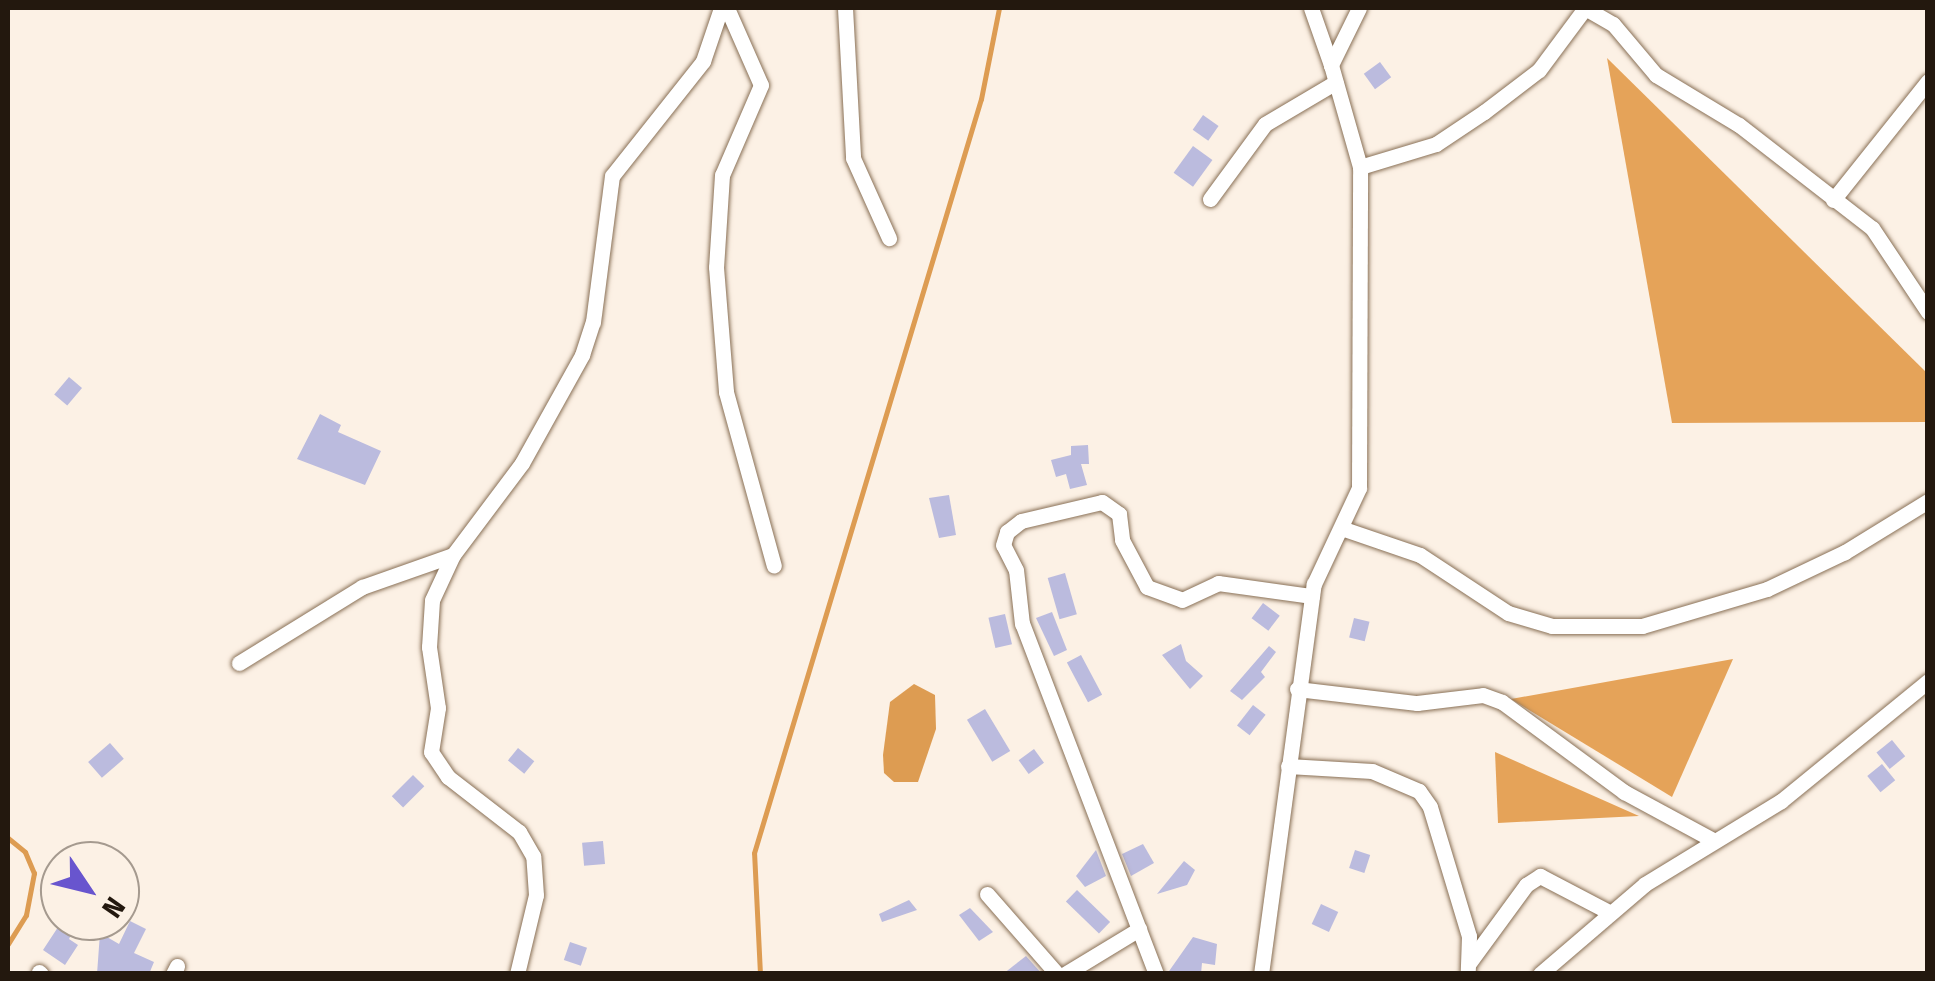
<!DOCTYPE html>
<html>
<head>
<meta charset="utf-8">
<style>
  body { margin:0 }
  #map { position:relative; width:1935px; height:981px; overflow:hidden; background:#fcf1e5; font-family:"Fira Sans Condensed",sans-serif }
  div>[style] { position:absolute }
  [style*='--x'] { left:calc(var(--x)*1px); top:calc(var(--y)*1px); width:calc(var(--w)*1px); rotate:calc(var(--a)*1deg) }
  .forest>* { inset:0; background:#e5a359 }
  .water>* { inset:0; background:#dd9c52 }
  .stream>* { height:5px; margin:-2.5px; padding:0 2.5px; transform-origin:2.5px; border-radius:2.5px; background:#dd9c52 }
  .building>* { inset:0; background:#bbbbde; transform-origin:0 0 }
  .roads { filter:drop-shadow(0 0 2px #897056) drop-shadow(0 0 2px #897056) }
  .minor>* { height:15px; margin:-7.5px; padding:0 7.5px; transform-origin:7.5px; border-radius:7.5px; background:#fff }
  span { translate:-50% -50%; white-space:nowrap; text-align:center; line-height:1.15; -webkit-text-stroke:8px #fcf1e5; paint-order:stroke }
  .frame { position:absolute; inset:0; border:10px solid #23180e; pointer-events:none }
  .north { position:absolute; left:40px; top:841px; width:100px; height:100px; box-sizing:border-box; background:#fcf1e5; border:2px solid #a59a8f; border-radius:50%; rotate:125deg; font-size:28px; font-weight:700; line-height:40px; text-align:center; color:#23180e }
  .north::after { content:''; display:block; margin:auto; width:35px; height:45px; background:#6855ce; clip-path:polygon(50% 0,100% 100%,50% 72%,0 100%) }
</style>
</head>
<body>
<div id="map">
  <div class="forest">
    <i style="clip-path:polygon(1607px 58px,1927px 373px,1927px 422px,1672px 423px)"></i>
    <i style="clip-path:polygon(1733px 659px,1672px 797px,1511px 699px)"></i>
    <i style="clip-path:polygon(1495px 752px,1639px 816px,1498px 823px)"></i>
  </div>
  <div class="water">
    <i style="clip-path:polygon(914px 684px,935px 695px,936px 729px,918px 782px,894px 782px,884px 773px,883px 755px,890px 702px)"></i>
  </div>
  <div class="stream">
    <i style="--x:8;--y:838;--w:22;--a:39"></i>
    <i style="--x:25;--y:852;--w:23;--a:67"></i>
    <i style="--x:34;--y:873;--w:43;--a:100.8"></i>
    <i style="--x:26;--y:915;--w:34;--a:122"></i>
    <i style="--x:760;--y:974;--w:121;--a:-92.8"></i>
    <i style="--x:754;--y:853;--w:787;--a:-73.25"></i>
    <i style="--x:981;--y:99;--w:93;--a:-78.8"></i>
  </div>
  <div class="building">
    <i style="left:1380px;top:62px;width:19px;height:20px;rotate:54deg"></i>
    <i style="left:1203px;top:115px;width:19px;height:18px;rotate:35deg"></i>
    <i style="left:1193px;top:146px;width:24px;height:33px;rotate:36deg"></i>
    <i style="left:69px;top:377px;width:17px;height:23px;rotate:40deg"></i>
    <i style="clip-path:polygon(320px 414px,341px 425px,338px 432px,381px 451px,365px 485px,297px 459px)"></i>
    <i style="clip-path:polygon(1088px 445px,1089px 464px,1081px 464px,1087px 485px,1070px 489px,1066px 474px,1056px 477px,1051px 460px,1071px 455px,1071px 446px)"></i>
    <i style="clip-path:polygon(949px 495px,956px 535px,939px 538px,929px 498px)"></i>
    <i style="left:1065px;top:573px;width:43px;height:18px;rotate:74deg"></i>
    <i style="left:1263px;top:603px;width:21px;height:19px;rotate:37deg"></i>
    <i style="clip-path:polygon(1052px 612px,1067px 650px,1054px 656px,1036px 618px)"></i>
    <i style="left:1005px;top:614px;width:31px;height:17px;rotate:77deg"></i>
    <i style="left:1354px;top:618px;width:16px;height:20px;rotate:14deg"></i>
    <i style="clip-path:polygon(1181px 644px,1186px 661px,1203px 676px,1190px 689px,1162px 655px)"></i>
    <i style="clip-path:polygon(1269px 646px,1276px 652px,1261px 672px,1265px 677px,1242px 700px,1230px 691px)"></i>
    <i style="left:1081px;top:655px;width:45px;height:16px;rotate:62deg"></i>
    <i style="left:1253px;top:705px;width:16px;height:26px;rotate:38deg"></i>
    <i style="left:985px;top:709px;width:49px;height:21px;rotate:59deg"></i>
    <i style="left:1892px;top:740px;width:21px;height:20px;rotate:51deg"></i>
    <i style="left:110px;top:743px;width:21px;height:29px;rotate:49deg"></i>
    <i style="left:518px;top:748px;width:21px;height:16px;rotate:39deg"></i>
    <i style="left:1034px;top:749px;width:17px;height:19px;rotate:54deg"></i>
    <i style="left:1882px;top:764px;width:21px;height:19px;rotate:51deg"></i>
    <i style="left:413px;top:775px;width:16px;height:30px;rotate:45deg"></i>
    <i style="left:603px;top:841px;width:23px;height:21px;rotate:85deg"></i>
    <i style="clip-path:polygon(1143px 844px,1154px 863px,1131px 876px,1122px 854px)"></i>
    <i style="clip-path:polygon(1096px 850px,1106px 876px,1085px 887px,1076px 876px)"></i>
    <i style="left:1355px;top:850px;width:16px;height:19px;rotate:18deg"></i>
    <i style="clip-path:polygon(1184px 861px,1195px 870px,1187px 885px,1157px 894px)"></i>
    <i style="left:1077px;top:890px;width:46px;height:16px;rotate:44deg"></i>
    <i style="clip-path:polygon(909px 900px,917px 910px,882px 922px,879px 914px)"></i>
    <i style="left:1321px;top:904px;width:19px;height:22px;rotate:25deg"></i>
    <i style="clip-path:polygon(970px 908px,993px 932px,979px 941px,959px 915px)"></i>
    <i style="clip-path:polygon(62px 921px,78px 921px,69px 939px,78px 945px,65px 965px,43px 950px)"></i>
    <i style="clip-path:polygon(130px 921px,146px 929px,134px 953px,154px 962px,149px 974px,97px 974px,100px 933px,119px 944px)"></i>
    <i style="clip-path:polygon(1193px 937px,1217px 944px,1215px 965px,1202px 963px,1201px 974px,1167px 974px)"></i>
    <i style="left:570px;top:942px;width:18px;height:19px;rotate:19deg"></i>
    <i style="clip-path:polygon(1026px 956px,1042px 974px,1003px 974px)"></i>
  </div>
  <div class="roads">
    <div class="minor">
      <i style="--x:727;--y:8;--w:84;--a:66.2"></i>
      <i style="--x:761;--y:85;--w:98;--a:113.4"></i>
      <i style="--x:722;--y:175;--w:92;--a:93.7"></i>
      <i style="--x:716;--y:267;--w:125;--a:85.4"></i>
      <i style="--x:726;--y:392;--w:180;--a:74.6"></i>
      <i style="--x:845;--y:8;--w:150;--a:86.9"></i>
      <i style="--x:853;--y:158;--w:88;--a:65.8"></i>
      <i style="--x:1311;--y:8;--w:60;--a:70.7"></i>
      <i style="--x:1359;--y:8;--w:64;--a:116.2"></i>
      <i style="--x:1331;--y:65;--w:106;--a:74.1"></i>
      <i style="--x:1585;--y:8;--w:32;--a:30"></i>
      <i style="--x:1613;--y:24;--w:67;--a:49.9"></i>
      <i style="--x:1656;--y:75;--w:97;--a:31.1"></i>
      <i style="--x:1739;--y:125;--w:168;--a:37.8"></i>
      <i style="--x:1872;--y:228;--w:101;--a:56.3"></i>
      <i style="--x:1210;--y:199;--w:93;--a:-53.7"></i>
      <i style="--x:1265;--y:124;--w:82;--a:-30.6"></i>
      <i style="--x:1833;--y:200;--w:152;--a:-51.4"></i>
      <i style="--x:1344;--y:529;--w:80;--a:18.9"></i>
      <i style="--x:1420;--y:555;--w:105;--a:33.4"></i>
      <i style="--x:1508;--y:613;--w:46;--a:16.5"></i>
      <i style="--x:1552;--y:626;--w:90;--a:0"></i>
      <i style="--x:1642;--y:626;--w:130;--a:-16.5"></i>
      <i style="--x:1767;--y:589;--w:86;--a:-25.4"></i>
      <i style="--x:1845;--y:552;--w:97;--a:-31.6"></i>
      <i style="--x:239;--y:663;--w:145;--a:-31.7"></i>
      <i style="--x:362;--y:587;--w:96;--a:-19.4"></i>
      <i style="--x:1297;--y:689;--w:121;--a:6.7"></i>
      <i style="--x:1417;--y:703;--w:66;--a:-6.9"></i>
      <i style="--x:1483;--y:695;--w:20;--a:20"></i>
      <i style="--x:1502;--y:702;--w:152;--a:36.4"></i>
      <i style="--x:1624;--y:792;--w:99;--a:28.4"></i>
      <i style="--x:1288;--y:766;--w:84;--a:3.4"></i>
      <i style="--x:1372;--y:771;--w:51;--a:23.1"></i>
      <i style="--x:1419;--y:791;--w:19;--a:55"></i>
      <i style="--x:1430;--y:807;--w:135;--a:73.2"></i>
      <i style="--x:1469;--y:936;--w:38;--a:92"></i>
      <i style="--x:987;--y:894;--w:106;--a:48.8"></i>
      <i style="--x:1469;--y:963;--w:97;--a:-53.8"></i>
      <i style="--x:1526;--y:885;--w:17;--a:-33"></i>
      <i style="--x:1540;--y:876;--w:78;--a:27.6"></i>
      <i style="--x:39;--y:972;--w:3;--a:45"></i>
      <i style="--x:173;--y:974;--w:9;--a:-63"></i>
      <i style="--x:517;--y:974;--w:81;--a:-76.5"></i>
      <i style="--x:536;--y:895;--w:39;--a:-94"></i>
      <i style="--x:533;--y:856;--w:28;--a:-120"></i>
      <i style="--x:519;--y:832;--w:90;--a:-142.2"></i>
      <i style="--x:448;--y:777;--w:30;--a:-124"></i>
      <i style="--x:431;--y:752;--w:45;--a:-81"></i>
      <i style="--x:438;--y:708;--w:62;--a:-98.4"></i>
      <i style="--x:429;--y:647;--w:47;--a:-86.3"></i>
      <i style="--x:432;--y:600;--w:50;--a:-65"></i>
      <i style="--x:453;--y:555;--w:115;--a:-53.1"></i>
      <i style="--x:522;--y:463;--w:124;--a:-60.9"></i>
      <i style="--x:582;--y:355;--w:35;--a:-72"></i>
      <i style="--x:593;--y:322;--w:147;--a:-82.6"></i>
      <i style="--x:612;--y:176;--w:147;--a:-51.6"></i>
      <i style="--x:703;--y:61;--w:56;--a:-71.2"></i>
      <i style="--x:1065;--y:974;--w:87;--a:-31.3"></i>
      <i style="--x:1156;--y:974;--w:375;--a:-110.9"></i>
      <i style="--x:1022;--y:624;--w:54;--a:-96.3"></i>
      <i style="--x:1016;--y:570;--w:28;--a:-117"></i>
      <i style="--x:1003;--y:545;--w:14;--a:-73"></i>
      <i style="--x:1007;--y:532;--w:18;--a:-38"></i>
      <i style="--x:1021;--y:521;--w:83;--a:-13.2"></i>
      <i style="--x:1102;--y:502;--w:21;--a:35"></i>
      <i style="--x:1119;--y:514;--w:26;--a:83"></i>
      <i style="--x:1122;--y:540;--w:53;--a:62"></i>
      <i style="--x:1147;--y:587;--w:37;--a:20"></i>
      <i style="--x:1182;--y:600;--w:40;--a:-25"></i>
      <i style="--x:1218;--y:583;--w:95;--a:7.9"></i>
      <i style="--x:1261;--y:974;--w:394;--a:-82.3"></i>
      <i style="--x:1314;--y:584;--w:106;--a:-64.9"></i>
      <i style="--x:1359;--y:488;--w:321;--a:-89.8"></i>
      <i style="--x:1360;--y:167;--w:79;--a:-16.8"></i>
      <i style="--x:1436;--y:144;--w:58;--a:-33.7"></i>
      <i style="--x:1484;--y:112;--w:69;--a:-37.4"></i>
      <i style="--x:1539;--y:70;--w:77;--a:-53.4"></i>
      <i style="--x:1540;--y:974;--w:138;--a:-40.6"></i>
      <i style="--x:1645;--y:884;--w:159;--a:-31.4"></i>
      <i style="--x:1781;--y:801;--w:190;--a:-39.2"></i>
    </div>
  </div>
  <div class="frame"></div>
  <div class="north">N</div>
</div>
</body>
</html>
